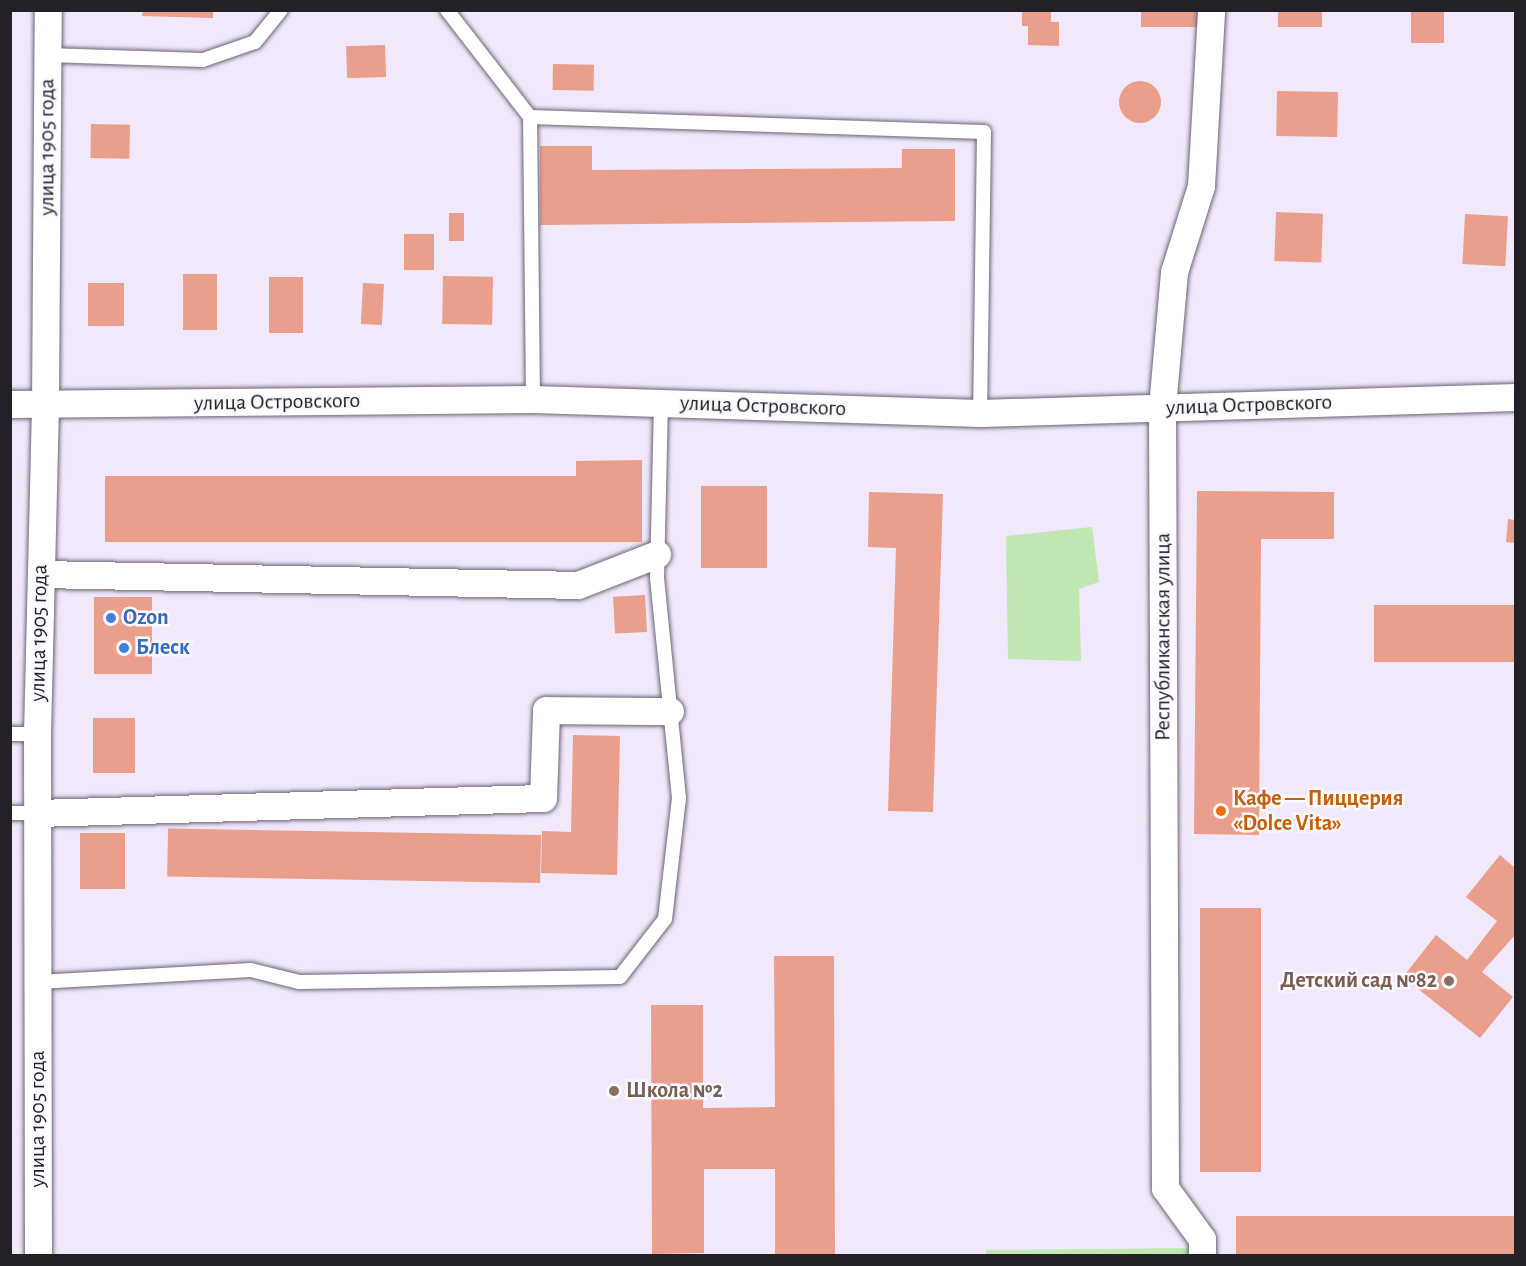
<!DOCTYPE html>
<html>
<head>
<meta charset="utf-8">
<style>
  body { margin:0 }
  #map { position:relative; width:1526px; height:1266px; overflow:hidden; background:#f1e8fc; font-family:"Alegreya Sans",sans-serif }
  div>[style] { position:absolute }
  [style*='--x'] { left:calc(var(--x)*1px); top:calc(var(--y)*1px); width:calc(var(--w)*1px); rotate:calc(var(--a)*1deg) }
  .green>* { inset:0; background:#c1e7b3 }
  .building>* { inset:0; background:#ea9f8d; transform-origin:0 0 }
  .round { border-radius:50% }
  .roads { filter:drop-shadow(0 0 2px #6c6475) drop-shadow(0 0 2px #6c6475) }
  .service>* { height:14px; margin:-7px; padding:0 7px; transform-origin:7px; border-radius:7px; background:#fff }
  .minor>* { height:27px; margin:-13.5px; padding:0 13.5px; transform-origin:13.5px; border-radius:13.5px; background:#fff }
  .dots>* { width:16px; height:16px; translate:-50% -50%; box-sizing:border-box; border:3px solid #fbf9fd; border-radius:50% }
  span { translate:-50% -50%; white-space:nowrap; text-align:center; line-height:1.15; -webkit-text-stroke:5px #fbf9fd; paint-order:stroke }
  .street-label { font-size:22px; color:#232027 }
  .shop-label { font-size:22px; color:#366cbe; font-weight:700 }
  .left { translate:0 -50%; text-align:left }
  .food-label { font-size:22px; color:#c56008; font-weight:700 }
  .education-label { font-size:22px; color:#785e54; font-weight:700 }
  .right { translate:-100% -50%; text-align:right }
  .frame { position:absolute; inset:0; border:12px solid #232027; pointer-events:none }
</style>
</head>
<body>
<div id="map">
  <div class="green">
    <i style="clip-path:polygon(1092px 527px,1099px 582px,1079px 589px,1081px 661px,1008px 659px,1006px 536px)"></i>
    <i style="clip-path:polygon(1189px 1248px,1189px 1255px,986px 1256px,986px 1250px)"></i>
  </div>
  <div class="building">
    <i style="clip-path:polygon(143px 10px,213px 10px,213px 18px,142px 16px)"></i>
    <i style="clip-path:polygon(1022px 10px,1051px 10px,1051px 22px,1059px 22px,1059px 46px,1028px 45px,1028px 26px,1022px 26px)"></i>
    <i style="left:1141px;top:10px;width:56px;height:17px"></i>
    <i style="left:1278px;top:10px;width:44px;height:17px"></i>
    <i style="left:1411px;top:10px;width:33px;height:33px"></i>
    <i style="left:385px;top:45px;width:32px;height:39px;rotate:88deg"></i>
    <i style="left:553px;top:64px;width:41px;height:26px;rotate:1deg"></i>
    <i class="round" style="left:1119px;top:81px;width:42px;height:42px"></i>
    <i style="left:1277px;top:91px;width:61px;height:45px;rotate:1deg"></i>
    <i style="left:91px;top:124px;width:39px;height:34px;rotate:1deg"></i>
    <i style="clip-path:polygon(540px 146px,592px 146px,592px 170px,902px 168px,902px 149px,955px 149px,955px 221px,540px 225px)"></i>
    <i style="left:1276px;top:212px;width:47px;height:49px;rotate:2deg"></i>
    <i style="left:449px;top:213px;width:15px;height:28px"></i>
    <i style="left:1465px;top:214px;width:43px;height:50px;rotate:3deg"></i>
    <i style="left:404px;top:234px;width:30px;height:36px"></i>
    <i style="left:183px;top:274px;width:34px;height:56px"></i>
    <i style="left:443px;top:276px;width:50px;height:48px;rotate:1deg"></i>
    <i style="left:269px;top:277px;width:34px;height:56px"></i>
    <i style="left:88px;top:283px;width:36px;height:43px"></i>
    <i style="left:363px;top:283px;width:21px;height:41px;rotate:3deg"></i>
    <i style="clip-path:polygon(642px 460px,642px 542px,105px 542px,105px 476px,576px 476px,576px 461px)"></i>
    <i style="left:701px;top:486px;width:66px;height:82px"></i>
    <i style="clip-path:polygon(1197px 491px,1334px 492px,1334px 539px,1261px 539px,1259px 835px,1194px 834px)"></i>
    <i style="clip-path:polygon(869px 492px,943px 494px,933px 812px,888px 811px,896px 548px,868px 547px)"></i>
    <i style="clip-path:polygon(1508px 519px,1515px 520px,1515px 543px,1506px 542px)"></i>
    <i style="left:645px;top:595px;width:37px;height:32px;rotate:87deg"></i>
    <i style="left:94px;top:597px;width:58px;height:77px"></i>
    <i style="left:1374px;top:605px;width:141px;height:57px"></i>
    <i style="left:93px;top:718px;width:42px;height:55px"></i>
    <i style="clip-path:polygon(573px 735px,620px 736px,617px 875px,541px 873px,542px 831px,571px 832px)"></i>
    <i style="left:80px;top:833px;width:45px;height:56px"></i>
    <i style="left:541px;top:835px;width:48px;height:373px;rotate:91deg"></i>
    <i style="clip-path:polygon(1500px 855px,1515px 868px,1515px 935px,1482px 972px,1513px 997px,1480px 1038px,1403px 977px,1436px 935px,1467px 960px,1497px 921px,1466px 897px)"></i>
    <i style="left:1200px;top:908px;width:61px;height:264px"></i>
    <i style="clip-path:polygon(774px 956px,834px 956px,835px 1256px,775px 1256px,775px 1169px,704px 1169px,704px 1253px,652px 1254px,651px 1005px,703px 1005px,703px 1108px,775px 1107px)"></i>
    <i style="left:1515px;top:1216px;width:40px;height:279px;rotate:90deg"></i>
  </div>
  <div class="roads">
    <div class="service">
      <i style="--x:447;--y:10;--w:135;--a:52.2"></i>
      <i style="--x:47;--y:55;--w:156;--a:1.8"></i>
      <i style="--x:203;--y:60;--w:55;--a:-19.1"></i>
      <i style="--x:255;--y:42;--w:41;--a:-50.9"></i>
      <i style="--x:533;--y:399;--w:282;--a:-90.6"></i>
      <i style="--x:530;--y:117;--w:454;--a:1.9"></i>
      <i style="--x:984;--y:132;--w:281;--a:90.8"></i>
      <i style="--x:10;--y:734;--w:27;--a:0"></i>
      <i style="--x:10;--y:813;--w:27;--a:0"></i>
      <i style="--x:38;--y:982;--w:213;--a:-3.2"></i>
      <i style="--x:251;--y:970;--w:49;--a:14"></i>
      <i style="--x:299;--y:982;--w:321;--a:-0.9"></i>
      <i style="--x:620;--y:977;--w:73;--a:-52.2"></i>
      <i style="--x:665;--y:919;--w:122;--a:-83.4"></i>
      <i style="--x:679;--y:798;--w:221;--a:-95.7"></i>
      <i style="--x:657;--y:578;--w:175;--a:-88.7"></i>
    </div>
    <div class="minor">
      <i style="--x:10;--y:404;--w:523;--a:-0.55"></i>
      <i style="--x:533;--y:399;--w:447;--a:1.8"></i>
      <i style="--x:980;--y:413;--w:536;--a:-1.71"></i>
      <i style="--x:41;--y:574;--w:537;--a:1.17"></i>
      <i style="--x:578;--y:585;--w:85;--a:-21.4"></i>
      <i style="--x:37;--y:813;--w:506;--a:-1.7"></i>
      <i style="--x:543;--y:798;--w:88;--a:-88"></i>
      <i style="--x:546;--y:710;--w:124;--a:0.5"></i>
      <i style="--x:38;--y:1256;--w:522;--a:-90.11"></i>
      <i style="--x:37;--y:734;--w:330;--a:-88.6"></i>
      <i style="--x:45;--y:404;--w:394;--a:-89.6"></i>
      <i style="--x:1202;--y:1256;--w:17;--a:-90"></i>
      <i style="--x:1202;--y:1239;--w:63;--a:-126"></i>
      <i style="--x:1165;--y:1188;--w:781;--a:-90.22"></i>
      <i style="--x:1162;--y:407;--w:136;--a:-84.9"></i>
      <i style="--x:1174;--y:272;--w:90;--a:-72.6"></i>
      <i style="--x:1201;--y:186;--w:176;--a:-86.7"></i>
    </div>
  </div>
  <div class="dots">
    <i style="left:111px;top:618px;background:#3f7fe0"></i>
    <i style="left:124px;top:648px;background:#3f7fe0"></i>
    <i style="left:1221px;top:811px;background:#e8710a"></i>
    <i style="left:1449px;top:981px;background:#8d6e63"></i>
    <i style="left:614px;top:1091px;background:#8d6e63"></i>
  </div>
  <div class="street-label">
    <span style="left:47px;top:147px;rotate:-90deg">улица 1905 года</span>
    <span style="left:277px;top:402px;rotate:-1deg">улица Островского</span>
    <span style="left:1249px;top:405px;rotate:-2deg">улица Островского</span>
    <span style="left:763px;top:406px;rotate:2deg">улица Островского</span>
    <span style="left:39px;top:633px;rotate:-89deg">улица 1905 года</span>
    <span style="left:1163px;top:637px;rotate:-90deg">Республиканская улица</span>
    <span style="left:38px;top:1119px;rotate:-90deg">улица 1905 года</span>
  </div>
  <div class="shop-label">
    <span class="left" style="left:123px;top:618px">Ozon</span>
    <span class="left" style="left:136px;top:648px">Блеск</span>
  </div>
  <div class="food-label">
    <span class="left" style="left:1233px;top:811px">Кафе — Пиццерия<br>«Dolce Vita»</span>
  </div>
  <div class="education-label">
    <span class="right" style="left:1437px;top:981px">Детский сад №82</span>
    <span class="left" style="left:626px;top:1091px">Школа №2</span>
  </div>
  <div class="frame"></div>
</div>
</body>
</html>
